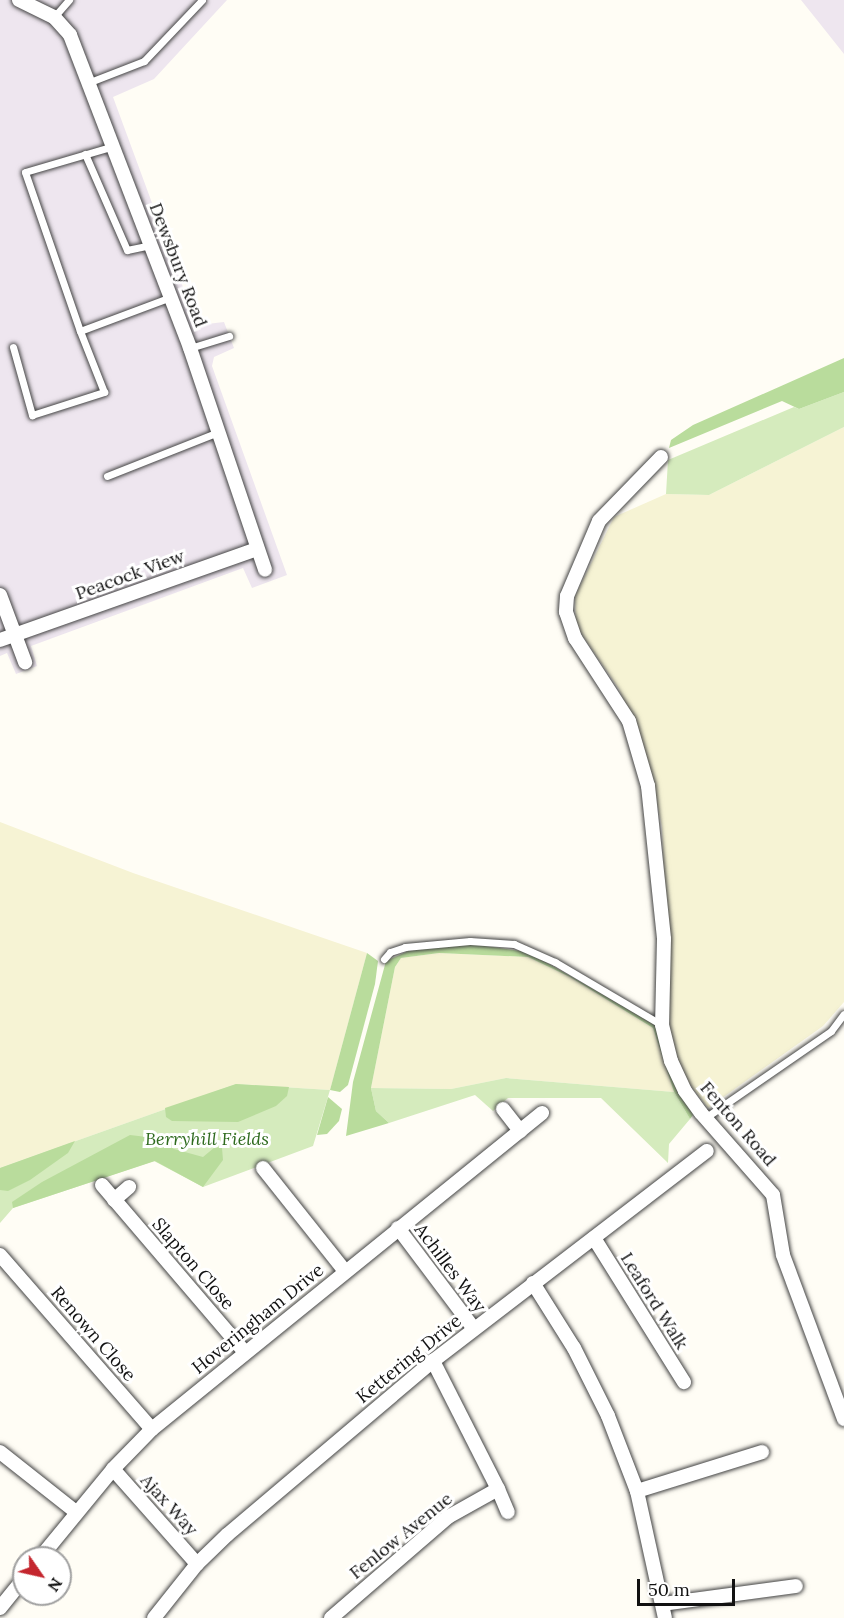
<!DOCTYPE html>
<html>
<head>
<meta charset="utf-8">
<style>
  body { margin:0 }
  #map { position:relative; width:844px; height:1618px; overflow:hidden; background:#fffdf5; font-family:Lora,serif }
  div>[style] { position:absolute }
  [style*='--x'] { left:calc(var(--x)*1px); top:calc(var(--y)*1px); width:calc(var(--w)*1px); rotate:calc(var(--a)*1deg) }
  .industrial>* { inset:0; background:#eee6ef }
  .farmland>* { inset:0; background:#f6f3d4 }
  .green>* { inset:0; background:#d5ebbd }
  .forest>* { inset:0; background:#b9dc9c }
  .roads { filter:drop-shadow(0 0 2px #444) drop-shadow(0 0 2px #444) }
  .lane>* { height:7px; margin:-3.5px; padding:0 3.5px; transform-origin:3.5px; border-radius:3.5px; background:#fff }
  .street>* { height:14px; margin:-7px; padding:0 7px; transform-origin:7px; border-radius:7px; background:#fff }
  span { translate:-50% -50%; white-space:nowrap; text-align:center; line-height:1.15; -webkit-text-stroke:6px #fff; paint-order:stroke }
  .street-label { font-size:18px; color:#111 }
  .park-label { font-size:18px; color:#2f6b1f; font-style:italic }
  .north { position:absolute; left:12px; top:1546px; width:60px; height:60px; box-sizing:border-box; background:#fff; border:2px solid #a0a0a0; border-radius:50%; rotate:124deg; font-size:16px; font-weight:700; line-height:24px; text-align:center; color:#111 }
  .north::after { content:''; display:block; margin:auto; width:21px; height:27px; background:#c4262e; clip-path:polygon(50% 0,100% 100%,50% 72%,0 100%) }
  .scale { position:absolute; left:637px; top:1579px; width:98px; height:27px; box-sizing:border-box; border:3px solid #111; border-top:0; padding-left:8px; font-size:18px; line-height:21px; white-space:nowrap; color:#111; -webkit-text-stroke:4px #fff; paint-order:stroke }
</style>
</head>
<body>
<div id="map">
  <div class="industrial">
    <i style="clip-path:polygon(0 0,227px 0,154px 79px,113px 97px,194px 317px,207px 324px,224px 322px,234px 348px,214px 357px,212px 366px,287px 575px,252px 588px,243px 568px,31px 646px,37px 666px,16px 674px,7px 653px,0 656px)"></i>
    <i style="clip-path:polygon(801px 0,844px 0,844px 54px,817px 20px)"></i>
  </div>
  <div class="farmland">
    <i style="clip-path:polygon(844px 427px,844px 1002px,823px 1026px,708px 1108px,683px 1076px,670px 1033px,662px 827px,651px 772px,619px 689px,576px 626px,575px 596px,614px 517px,666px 494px,709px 495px)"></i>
    <i style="clip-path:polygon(0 822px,133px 873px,367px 953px,330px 1090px,236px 1084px,0 1168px)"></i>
    <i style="clip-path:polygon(439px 953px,528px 957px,570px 977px,653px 1028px,674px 1092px,506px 1078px,451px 1089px,371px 1088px,395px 967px,401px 958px)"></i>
  </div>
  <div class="green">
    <i style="clip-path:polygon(844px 392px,844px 427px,709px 495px,666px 494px,668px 460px,794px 407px,799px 409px)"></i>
    <i style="clip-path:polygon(506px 1078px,674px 1092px,690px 1119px,669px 1144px,668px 1163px,601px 1098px,508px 1098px,493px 1111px,475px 1095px,389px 1123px,376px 1111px,371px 1088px,451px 1089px)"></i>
    <i style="clip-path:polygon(236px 1084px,330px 1090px,313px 1146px,203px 1187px,154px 1161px,13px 1208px,0 1223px,0 1168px)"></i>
  </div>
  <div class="forest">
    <i style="clip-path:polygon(844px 358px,844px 392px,799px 409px,782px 401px,669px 448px,671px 440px,693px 425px)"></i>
    <i style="clip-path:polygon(471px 944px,528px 952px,658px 1026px,693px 1115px,690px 1119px,674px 1092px,653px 1028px,570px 977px,528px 957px,439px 953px,401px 958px,395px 967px,371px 1088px,376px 1111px,389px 1123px,346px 1136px,353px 1082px,386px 961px,415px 948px)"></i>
    <i style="clip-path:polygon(367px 953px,378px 961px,375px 984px,348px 1085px,340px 1092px,330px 1090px)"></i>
    <i style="clip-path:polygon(236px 1084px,289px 1087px,287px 1096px,276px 1106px,238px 1122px,172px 1121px,166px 1117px,165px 1108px)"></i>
    <i style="clip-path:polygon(328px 1097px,342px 1109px,339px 1121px,327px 1134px,317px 1135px)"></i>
    <i style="clip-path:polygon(130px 1135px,155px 1138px,174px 1149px,203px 1157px,215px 1147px,222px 1148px,223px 1160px,203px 1187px,155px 1161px,13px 1208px,12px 1202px,42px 1182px)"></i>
    <i style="clip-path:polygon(75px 1141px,68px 1153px,30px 1180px,8px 1191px,0 1190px,0 1168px)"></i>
  </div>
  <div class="roads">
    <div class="lane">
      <i style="--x:54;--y:17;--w:23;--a:-49"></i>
      <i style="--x:90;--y:82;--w:58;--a:-21.3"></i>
      <i style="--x:144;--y:61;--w:84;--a:-46.4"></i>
      <i style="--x:85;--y:154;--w:105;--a:66.4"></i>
      <i style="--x:127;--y:250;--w:25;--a:-12"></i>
      <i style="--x:80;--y:331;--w:168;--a:-109.1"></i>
      <i style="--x:25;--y:172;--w:93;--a:-16.3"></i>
      <i style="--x:13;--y:347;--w:71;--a:74.4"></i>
      <i style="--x:32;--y:415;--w:76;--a:-17.7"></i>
      <i style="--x:104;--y:392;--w:66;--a:-111.5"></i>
      <i style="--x:80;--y:331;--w:97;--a:-20.5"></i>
      <i style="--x:190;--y:348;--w:41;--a:-17.1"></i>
      <i style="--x:107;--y:476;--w:119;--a:-21.6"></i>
      <i style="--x:384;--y:959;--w:9;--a:-49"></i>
      <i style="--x:390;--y:952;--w:16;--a:-18"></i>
      <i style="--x:405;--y:947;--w:65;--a:-5.3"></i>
      <i style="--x:470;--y:941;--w:44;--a:3.9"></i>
      <i style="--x:514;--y:944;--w:45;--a:23.7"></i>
      <i style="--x:555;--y:962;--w:124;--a:30.5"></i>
      <i style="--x:705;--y:1118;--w:153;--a:-34.6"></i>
      <i style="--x:831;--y:1031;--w:21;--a:-53"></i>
    </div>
    <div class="street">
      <i style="--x:19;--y:0;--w:39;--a:26"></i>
      <i style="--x:54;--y:17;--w:24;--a:48"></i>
      <i style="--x:70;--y:35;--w:335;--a:69"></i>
      <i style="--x:190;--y:348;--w:234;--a:71.3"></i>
      <i style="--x:661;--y:457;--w:89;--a:134.1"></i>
      <i style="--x:599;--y:521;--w:82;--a:113.1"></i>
      <i style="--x:567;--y:596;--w:16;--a:94"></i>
      <i style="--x:566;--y:612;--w:28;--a:71"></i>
      <i style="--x:575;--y:638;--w:99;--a:57"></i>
      <i style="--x:629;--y:721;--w:68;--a:73.7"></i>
      <i style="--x:648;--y:786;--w:154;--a:84"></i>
      <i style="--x:664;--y:939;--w:86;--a:91.3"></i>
      <i style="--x:662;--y:1025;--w:37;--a:76"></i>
      <i style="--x:671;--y:1061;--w:33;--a:65"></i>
      <i style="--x:685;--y:1091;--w:27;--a:54"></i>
      <i style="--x:701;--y:1113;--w:109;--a:48.7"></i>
      <i style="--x:773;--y:1195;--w:61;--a:80.5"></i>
      <i style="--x:783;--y:1255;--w:175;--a:69.6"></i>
      <i style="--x:0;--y:595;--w:72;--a:69.5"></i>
      <i style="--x:0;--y:640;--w:273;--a:-19.5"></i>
      <i style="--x:503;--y:1109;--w:28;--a:52"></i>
      <i style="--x:263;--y:1168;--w:132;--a:51.5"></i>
      <i style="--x:102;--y:1185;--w:218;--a:49.5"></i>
      <i style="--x:114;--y:1200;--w:20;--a:-41"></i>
      <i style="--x:398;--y:1228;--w:126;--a:53"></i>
      <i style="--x:594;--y:1238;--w:170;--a:58"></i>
      <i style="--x:0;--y:1255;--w:231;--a:48.9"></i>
      <i style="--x:533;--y:1283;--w:77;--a:57.8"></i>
      <i style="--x:574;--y:1348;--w:76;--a:63.4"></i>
      <i style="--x:608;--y:1416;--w:80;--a:68.9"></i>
      <i style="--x:637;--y:1491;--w:130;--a:77.6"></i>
      <i style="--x:0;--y:1452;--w:97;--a:38.3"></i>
      <i style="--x:113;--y:1469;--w:127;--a:48.5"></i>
      <i style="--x:498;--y:1489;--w:25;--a:67"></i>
      <i style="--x:637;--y:1491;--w:131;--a:-17.3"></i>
      <i style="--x:40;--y:1558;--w:115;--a:-50.6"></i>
      <i style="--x:113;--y:1469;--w:56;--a:-45.7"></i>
      <i style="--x:152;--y:1429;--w:502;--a:-39.02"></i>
      <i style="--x:663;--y:1604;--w:134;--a:-7.7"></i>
      <i style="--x:0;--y:1608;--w:38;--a:-51"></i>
      <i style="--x:154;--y:1618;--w:69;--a:-51.5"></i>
      <i style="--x:197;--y:1564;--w:42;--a:-44"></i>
      <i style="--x:227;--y:1535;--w:270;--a:-40.2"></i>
      <i style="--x:433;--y:1361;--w:345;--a:-37.5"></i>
      <i style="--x:331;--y:1618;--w:155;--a:-40.8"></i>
      <i style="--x:448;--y:1517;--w:57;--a:-29.2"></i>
      <i style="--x:498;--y:1489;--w:144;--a:-116.9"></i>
    </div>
  </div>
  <div class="street-label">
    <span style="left:178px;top:265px;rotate:69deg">Dewsbury Road</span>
    <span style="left:130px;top:575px;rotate:-20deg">Peacock View</span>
    <span style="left:738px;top:1124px;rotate:49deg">Fenton Road</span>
    <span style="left:193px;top:1264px;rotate:49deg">Slapton Close</span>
    <span style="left:450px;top:1268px;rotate:53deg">Achilles Way</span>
    <span style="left:654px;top:1301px;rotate:58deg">Leaford Walk</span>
    <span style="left:258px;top:1319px;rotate:-39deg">Hoveringham Drive</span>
    <span style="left:93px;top:1334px;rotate:49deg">Renown Close</span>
    <span style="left:409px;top:1359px;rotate:-39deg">Kettering Drive</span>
    <span style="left:169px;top:1505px;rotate:48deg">Ajax Way</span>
    <span style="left:401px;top:1536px;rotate:-39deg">Fenlow Avenue</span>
  </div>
  <div class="park-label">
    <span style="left:207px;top:1139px">Berryhill Fields</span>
  </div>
  <div class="north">N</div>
  <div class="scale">50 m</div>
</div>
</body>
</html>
